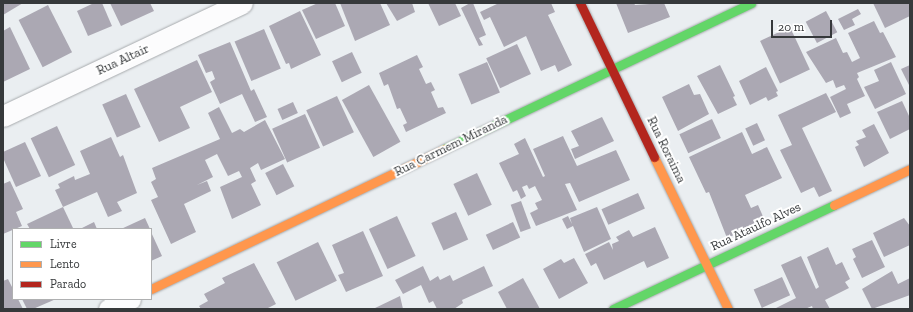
<!DOCTYPE html>
<html>
<head>
<meta charset="utf-8">
<style>
  body { margin:0 }
  #map { position:relative; width:913px; height:312px; overflow:hidden; background:#eaeef1; font-family:"Zilla Slab",serif }
  div>[style] { position:absolute }
  [style*='--x'] { left:calc(var(--x)*1px); top:calc(var(--y)*1px); width:calc(var(--w)*1px); rotate:calc(var(--a)*1deg) }
  .building>* { inset:0; background:#aba8b3; transform-origin:0 0 }
  .roads { filter:drop-shadow(0 0 1px #a7aaad) drop-shadow(0 0 1px #a7aaad) }
  .street>* { height:21px; margin:-10.5px; padding:0 10.5px; transform-origin:10.5px; border-radius:10.5px; background:#fcfcfd }
  .fast>* { height:9px; margin:-4.5px; padding:0 4.5px; transform-origin:4.5px; border-radius:4.5px; background:#63d668 }
  .slow>* { height:9px; margin:-4.5px; padding:0 4.5px; transform-origin:4.5px; border-radius:4.5px; background:#ff974d }
  .jam>* { height:9px; margin:-4.5px; padding:0 4.5px; transform-origin:4.5px; border-radius:4.5px; background:#b3261e }
  span { translate:-50% -50%; white-space:nowrap; text-align:center; line-height:1.15; -webkit-text-stroke:4px #fff; paint-order:stroke }
  .street-label { font-size:13px; color:#36393b }
  .frame { position:absolute; inset:0; border:4px solid #36393b; pointer-events:none }
  .legend { position:absolute; left:12px; top:228px; width:140px; height:72px; box-sizing:border-box; background:#fff; border:1px solid #afb0b1; margin:0; padding:5px 7px; list-style:none; font-size:12px; color:#36393b }
  .legend li { display:flex; align-items:center; gap:8px; height:20px }
  .legend b { width:20px; border:1px solid #afb0b1 }
  .scale { position:absolute; left:771px; top:20px; width:61px; height:18px; box-sizing:border-box; border:2px solid #36393b; border-top:0; padding-left:5px; font-size:12px; line-height:14px; white-space:nowrap; color:#36393b; -webkit-text-stroke:3px #fff; paint-order:stroke }
</style>
</head>
<body>
<div id="map">
  <div class="building">
    <i style="clip-path:polygon(3px 3px,23px 3px,3px 15px)"></i>
    <i style="clip-path:polygon(94px 3px,102px 3px,112px 26px,88px 36px,77px 11px)"></i>
    <i style="clip-path:polygon(110px 3px,150px 3px,154px 11px,121px 26px)"></i>
    <i style="clip-path:polygon(318px 3px,335px 3px,345px 26px,316px 39px,302px 10px)"></i>
    <i style="clip-path:polygon(340px 3px,380px 3px,390px 25px,355px 41px)"></i>
    <i style="clip-path:polygon(386px 3px,412px 3px,415px 12px,397px 21px)"></i>
    <i style="clip-path:polygon(428px 3px,455px 3px,461px 16px,439px 26px)"></i>
    <i style="clip-path:polygon(470px 3px,473px 3px,486px 35px,479px 38px,483px 45px,479px 46px,461px 8px)"></i>
    <i style="clip-path:polygon(499px 3px,551px 3px,555px 12px,548px 15px,572px 65px,558px 72px,555px 65px,541px 71px,526px 36px,504px 47px,490px 17px,484px 20px,480px 12px)"></i>
    <i style="clip-path:polygon(616px 3px,634px 3px,635px 5px,664px 3px,670px 17px,628px 33px)"></i>
    <i style="clip-path:polygon(873px 3px,910px 3px,910px 16px,885px 28px)"></i>
    <i style="left:48px;top:5px;width:53px;height:33px;rotate:63deg"></i>
    <i style="clip-path:polygon(858px 9px,861px 14px,852px 19px,855px 25px,844px 30px,838px 19px)"></i>
    <i style="clip-path:polygon(300px 11px,321px 55px,291px 69px,289px 63px,286px 64px,269px 26px)"></i>
    <i style="left:826px;top:11px;width:24px;height:23px;rotate:62deg"></i>
    <i style="clip-path:polygon(874px 21px,880px 33px,883px 32px,896px 57px,857px 73px,859px 77px,857px 79px,865px 96px,847px 104px,851px 113px,840px 118px,830px 97px,846px 89px,844px 85px,836px 88px,833px 80px,826px 83px,806px 52px,836px 38px,843px 53px,847px 52px,852px 62px,860px 58px,848px 33px)"></i>
    <i style="clip-path:polygon(10px 27px,30px 69px,3px 82px,3px 31px)"></i>
    <i style="left:790px;top:27px;width:47px;height:33px;rotate:65deg"></i>
    <i style="left:264px;top:29px;width:43px;height:32px;rotate:67deg"></i>
    <i style="clip-path:polygon(230px 42px,251px 91px,254px 89px,267px 117px,255px 122px,242px 94px,220px 104px,210px 82px,215px 79px,212px 71px,206px 73px,198px 55px)"></i>
    <i style="left:517px;top:44px;width:33px;height:34px;rotate:65deg"></i>
    <i style="left:352px;top:52px;width:23px;height:22px;rotate:65deg"></i>
    <i style="clip-path:polygon(417px 55px,423px 67px,419px 69px,426px 84px,431px 82px,435px 90px,431px 92px,438px 108px,443px 107px,446px 113px,406px 132px,403px 125px,407px 123px,400px 108px,397px 109px,388px 84px,384px 86px,379px 73px)"></i>
    <i style="clip-path:polygon(197px 60px,212px 92px,180px 107px,190px 128px,159px 142px,134px 89px)"></i>
    <i style="left:487px;top:62px;width:33px;height:31px;rotate:67deg"></i>
    <i style="clip-path:polygon(891px 62px,906px 94px,875px 109px,864px 87px,879px 81px,874px 70px)"></i>
    <i style="clip-path:polygon(720px 65px,735px 96px,733px 97px,737px 105px,718px 114px,697px 76px)"></i>
    <i style="clip-path:polygon(910px 65px,910px 85px,909px 85px,901px 69px)"></i>
    <i style="clip-path:polygon(766px 67px,778px 91px,776px 92px,778px 96px,768px 101px,766px 97px,750px 105px,739px 81px)"></i>
    <i style="clip-path:polygon(689px 84px,694px 95px,700px 94px,709px 114px,678px 131px,662px 97px)"></i>
    <i style="left:369px;top:85px;width:65px;height:31px;rotate:61deg"></i>
    <i style="clip-path:polygon(826px 93px,836px 112px,802px 128px,832px 191px,819px 197px,814px 187px,801px 193px,780px 150px,792px 145px,778px 115px)"></i>
    <i style="left:126px;top:94px;width:36px;height:26px;rotate:66deg"></i>
    <i style="left:337px;top:96px;width:40px;height:34px;rotate:65deg"></i>
    <i style="clip-path:polygon(902px 101px,910px 118px,910px 129px,890px 139px,877px 112px)"></i>
    <i style="left:293px;top:102px;width:12px;height:17px;rotate:66deg"></i>
    <i style="clip-path:polygon(219px 107px,232px 133px,240px 129px,244px 132px,265px 120px,285px 159px,261px 170px,258px 163px,250px 168px,256px 181px,251px 184px,261px 205px,232px 219px,220px 187px,242px 177px,239px 171px,228px 176px,217px 154px,205px 160px,213px 177px,197px 185px,207px 181px,211px 191px,184px 204px,196px 232px,171px 244px,151px 200px,158px 197px,151px 182px,156px 179px,152px 168px,220px 139px,208px 113px)"></i>
    <i style="left:305px;top:114px;width:37px;height:36px;rotate:66deg"></i>
    <i style="clip-path:polygon(602px 117px,614px 141px,575px 159px,571px 149px,579px 146px,571px 131px)"></i>
    <i style="left:712px;top:119px;width:21px;height:36px;rotate:65deg"></i>
    <i style="left:757px;top:123px;width:19px;height:13px;rotate:65deg"></i>
    <i style="clip-path:polygon(874px 124px,889px 153px,864px 167px,855px 147px,859px 145px,856px 141px,866px 137px,862px 130px)"></i>
    <i style="left:57px;top:126px;width:43px;height:29px;rotate:65deg"></i>
    <i style="clip-path:polygon(742px 132px,752px 154px,767px 147px,782px 178px,745px 195px,751px 208px,758px 205px,765px 221px,727px 238px,709px 192px,706px 193px,689px 157px)"></i>
    <i style="clip-path:polygon(563px 136px,577px 166px,616px 150px,630px 180px,579px 202px,570px 183px,565px 184px,577px 210px,536px 226px,530px 213px,538px 209px,535px 203px,542px 200px,535px 186px,529px 189px,527px 185px,522px 187px,526px 196px,521px 199px,517px 190px,513px 192px,499px 163px,519px 154px,514px 144px,525px 138px,543px 177px,545px 176px,533px 149px)"></i>
    <i style="clip-path:polygon(111px 137px,120px 157px,123px 155px,137px 193px,117px 202px,122px 211px,108px 217px,97px 192px,63px 207px,55px 190px,60px 188px,58px 184px,74px 176px,75px 180px,90px 174px,80px 151px)"></i>
    <i style="clip-path:polygon(25px 142px,41px 176px,16px 187px,3px 158px,3px 152px)"></i>
    <i style="left:283px;top:164px;width:25px;height:20px;rotate:63deg"></i>
    <i style="left:477px;top:173px;width:35px;height:26px;rotate:65deg"></i>
    <i style="clip-path:polygon(10px 181px,23px 209px,16px 212px,22px 226px,3px 234px,3px 184px)"></i>
    <i style="left:638px;top:193px;width:17px;height:40px;rotate:66deg"></i>
    <i style="left:521px;top:201px;width:29px;height:11px;rotate:70deg"></i>
    <i style="clip-path:polygon(63px 207px,73px 228px,30px 229px,27px 224px)"></i>
    <i style="clip-path:polygon(597px 207px,611px 239px,584px 252px,573px 226px,567px 229px,562px 219px,568px 216px,572px 224px,570px 218px)"></i>
    <i style="left:456px;top:212px;width:30px;height:27px;rotate:66deg"></i>
    <i style="left:397px;top:216px;width:44px;height:31px;rotate:65deg"></i>
    <i style="clip-path:polygon(145px 218px,150px 229px,121px 229px)"></i>
    <i style="clip-path:polygon(904px 218px,910px 226px,910px 245px,884px 257px,873px 233px)"></i>
    <i style="clip-path:polygon(94px 222px,97px 229px,80px 229px)"></i>
    <i style="left:513px;top:222px;width:17px;height:30px;rotate:65deg"></i>
    <i style="clip-path:polygon(655px 227px,669px 258px,647px 268px,644px 261px,604px 280px,596px 263px,591px 266px,585px 254px,609px 242px,613px 250px,612px 244px,619px 241px,616px 237px,629px 230px,633px 237px)"></i>
    <i style="clip-path:polygon(363px 231px,383px 276px,346px 292px,338px 275px,344px 273px,332px 245px)"></i>
    <i style="clip-path:polygon(151px 232px,162px 256px,151px 261px)"></i>
    <i style="clip-path:polygon(872px 240px,885px 267px,862px 278px,853px 259px,856px 257px,852px 249px)"></i>
    <i style="left:318px;top:242px;width:43px;height:46px;rotate:64deg"></i>
    <i style="clip-path:polygon(828px 247px,836px 265px,842px 262px,850px 279px,845px 282px,849px 288px,825px 300px,830px 309px,813px 309px,812px 306px,805px 309px,774px 309px,796px 298px,781px 265px,801px 256px,816px 289px,819px 287px,807px 257px)"></i>
    <i style="clip-path:polygon(574px 258px,588px 283px,559px 299px,543px 269px,561px 259px,564px 263px)"></i>
    <i style="clip-path:polygon(254px 263px,276px 304px,266px 309px,201px 309px,199px 306px,208px 301px,204px 294px,225px 283px,222px 278px)"></i>
    <i style="clip-path:polygon(423px 266px,430px 281px,438px 276px,440px 280px,450px 275px,453px 281px,484px 266px,493px 286px,462px 300px,463px 303px,454px 309px,437px 309px,433px 301px,429px 303px,421px 285px,403px 294px,395px 280px)"></i>
    <i style="clip-path:polygon(892px 271px,898px 284px,910px 278px,910px 295px,872px 309px,862px 289px)"></i>
    <i style="left:782px;top:277px;width:20px;height:31px;rotate:66deg"></i>
    <i style="clip-path:polygon(523px 278px,540px 309px,507px 309px,498px 292px)"></i>
    <i style="clip-path:polygon(8px 279px,13px 289px,13px 299px,18px 299px,23px 309px,3px 309px,3px 281px)"></i>
    <i style="clip-path:polygon(400px 296px,403px 309px,373px 309px)"></i>
    <i style="clip-path:polygon(22px 299px,56px 299px,33px 309px,27px 309px)"></i>
  </div>
  <div class="roads">
    <div class="street">
      <i style="--x:3;--y:116;--w:264;--a:-25.3"></i>
      <i style="--x:109;--y:309;--w:23;--a:-25"></i>
    </div>
    <div class="fast">
      <i style="--x:444;--y:149;--w:340;--a:-25.4"></i>
      <i style="--x:613;--y:309;--w:244;--a:-25.2"></i>
    </div>
    <div class="slow">
      <i style="--x:654;--y:157;--w:169;--a:64"></i>
      <i style="--x:834;--y:205;--w:84;--a:-25.3"></i>
      <i style="--x:151;--y:289;--w:325;--a:-25.5"></i>
    </div>
    <div class="jam">
      <i style="--x:580;--y:3;--w:171;--a:64.3"></i>
    </div>
  </div>
  <div class="street-label">
    <span style="left:123px;top:60px;rotate:-25deg">Rua Altair</span>
    <span style="left:451px;top:146px;rotate:-26deg">Rua Carmem Miranda</span>
    <span style="left:666px;top:150px;rotate:64deg">Rua Roraima</span>
    <span style="left:756px;top:227px;rotate:-25deg">Rua Ataulfo Alves</span>
  </div>
  <div class="frame"></div>
  <ul class="legend">
  <li><b style="height:5px;background:#63d668"></b>Livre</li>
  <li><b style="height:5px;background:#ff974d"></b>Lento</li>
  <li><b style="height:5px;background:#b3261e"></b>Parado</li>
  </ul>
  <div class="scale">20 m</div>
</div>
</body>
</html>
